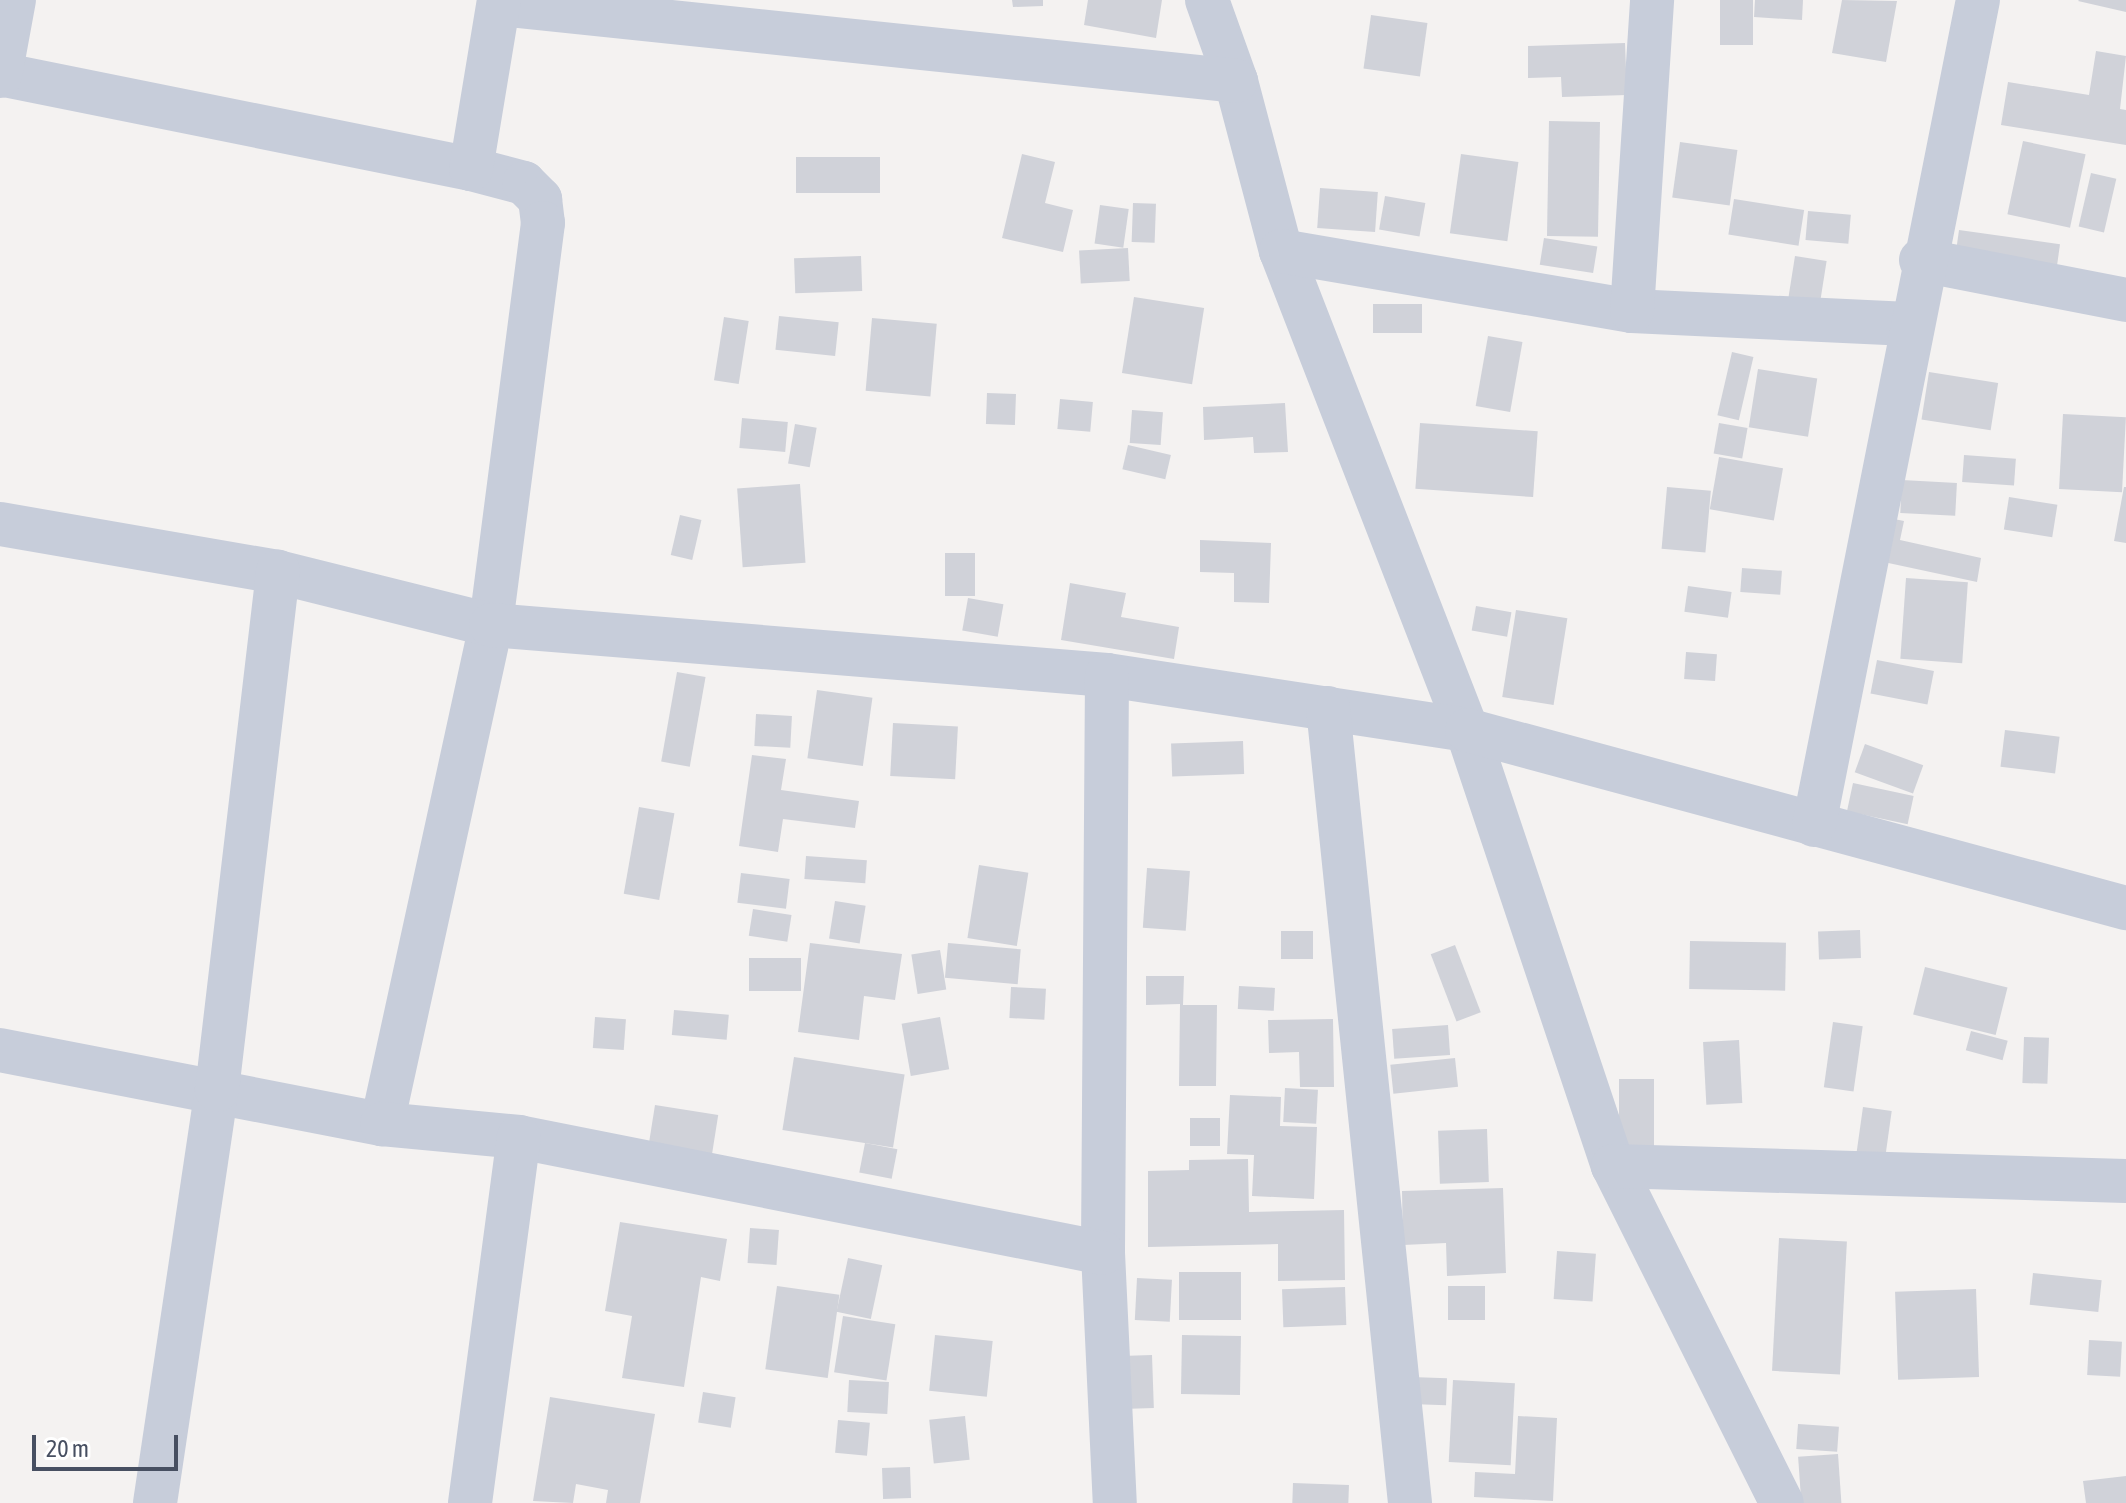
<!DOCTYPE html>
<html>
<head>
<meta charset="utf-8">
<style>
  body { margin:0 }
  #map { position:relative; width:2126px; height:1503px; overflow:hidden; background:#f4f2f1; font-family:"Asap Condensed",sans-serif }
  div>[style] { position:absolute }
  [style*='--x'] { left:calc(var(--x)*1px); top:calc(var(--y)*1px); width:calc(var(--w)*1px); rotate:calc(var(--a)*1deg) }
  .building>* { inset:0; background:#d0d2d9; transform-origin:0 0 }
  .street>* { height:44px; margin:-22px; padding:0 22px; transform-origin:22px; border-radius:22px; background:#c7cdda }
  span { translate:-50% -50%; white-space:nowrap; text-align:center; line-height:1.15; -webkit-text-stroke:6px #fff; paint-order:stroke }
  .scale { position:absolute; left:32px; top:1435px; width:146px; height:36px; box-sizing:border-box; border:4px solid #474f61; border-top:0; padding-left:10px; font-size:24px; line-height:28px; white-space:nowrap; color:#474f61; -webkit-text-stroke:6px #fff; paint-order:stroke }
</style>
</head>
<body>
<div id="map">
  <div class="building">
    <i style="clip-path:polygon(1012px 0,1043px 0,1043px 6px,1013px 7px)"></i>
    <i style="clip-path:polygon(1088px 0,1162px 0,1156px 38px,1084px 25px)"></i>
    <i style="left:1720px;top:0;width:33px;height:45px"></i>
    <i style="clip-path:polygon(1755px 0,1803px 0,1802px 20px,1754px 17px)"></i>
    <i style="clip-path:polygon(1842px 0,1897px 1px,1886px 62px,1832px 53px)"></i>
    <i style="clip-path:polygon(2079px 0,2126px 0,2126px 12px,2078px 1px)"></i>
    <i style="left:1371px;top:15px;width:57px;height:54px;rotate:8deg"></i>
    <i style="clip-path:polygon(1625px 43px,1627px 95px,1562px 97px,1561px 77px,1528px 78px,1528px 46px)"></i>
    <i style="clip-path:polygon(2096px 51px,2126px 56px,2120px 109px,2126px 110px,2126px 145px,2001px 125px,2008px 82px,2089px 95px)"></i>
    <i style="left:1549px;top:121px;width:51px;height:115px;rotate:1deg"></i>
    <i style="left:2023px;top:141px;width:64px;height:75px;rotate:12deg"></i>
    <i style="left:1680px;top:142px;width:58px;height:56px;rotate:8deg"></i>
    <i style="clip-path:polygon(1022px 154px,1055px 162px,1045px 203px,1073px 210px,1063px 252px,1002px 238px)"></i>
    <i style="left:1461px;top:154px;width:58px;height:80px;rotate:8deg"></i>
    <i style="left:880px;top:157px;width:36px;height:84px;rotate:90deg"></i>
    <i style="left:2091px;top:173px;width:26px;height:55px;rotate:13deg"></i>
    <i style="left:1320px;top:188px;width:58px;height:40px;rotate:4deg"></i>
    <i style="left:1385px;top:196px;width:41px;height:34px;rotate:10deg"></i>
    <i style="left:1734px;top:199px;width:71px;height:36px;rotate:9deg"></i>
    <i style="left:1133px;top:203px;width:23px;height:39px;rotate:2deg"></i>
    <i style="left:1100px;top:205px;width:29px;height:39px;rotate:8deg"></i>
    <i style="left:1808px;top:211px;width:43px;height:29px;rotate:5deg"></i>
    <i style="left:1959px;top:230px;width:102px;height:28px;rotate:8deg"></i>
    <i style="left:1544px;top:238px;width:54px;height:27px;rotate:9deg"></i>
    <i style="left:1128px;top:248px;width:33px;height:49px;rotate:87deg"></i>
    <i style="left:861px;top:256px;width:35px;height:67px;rotate:88deg"></i>
    <i style="left:1795px;top:256px;width:32px;height:46px;rotate:9deg"></i>
    <i style="left:1134px;top:297px;width:71px;height:77px;rotate:9deg"></i>
    <i style="left:1422px;top:304px;width:29px;height:49px;rotate:90deg"></i>
    <i style="left:779px;top:316px;width:60px;height:34px;rotate:6deg"></i>
    <i style="left:724px;top:317px;width:25px;height:64px;rotate:9deg"></i>
    <i style="left:872px;top:318px;width:65px;height:73px;rotate:5deg"></i>
    <i style="left:1488px;top:336px;width:35px;height:71px;rotate:10deg"></i>
    <i style="left:1732px;top:352px;width:22px;height:65px;rotate:13deg"></i>
    <i style="left:1758px;top:369px;width:60px;height:59px;rotate:9deg"></i>
    <i style="left:1929px;top:372px;width:70px;height:48px;rotate:9deg"></i>
    <i style="left:987px;top:393px;width:29px;height:31px;rotate:2deg"></i>
    <i style="left:1060px;top:399px;width:33px;height:30px;rotate:5deg"></i>
    <i style="clip-path:polygon(1285px 403px,1288px 452px,1254px 453px,1253px 437px,1204px 440px,1203px 407px)"></i>
    <i style="left:1132px;top:410px;width:31px;height:33px;rotate:4deg"></i>
    <i style="left:2063px;top:414px;width:63px;height:75px;rotate:3deg"></i>
    <i style="left:742px;top:418px;width:46px;height:30px;rotate:5deg"></i>
    <i style="left:1420px;top:423px;width:118px;height:66px;rotate:4deg"></i>
    <i style="left:1719px;top:423px;width:29px;height:31px;rotate:10deg"></i>
    <i style="left:795px;top:424px;width:22px;height:40px;rotate:10deg"></i>
    <i style="left:1128px;top:445px;width:44px;height:25px;rotate:13deg"></i>
    <i style="left:1964px;top:455px;width:52px;height:27px;rotate:4deg"></i>
    <i style="left:1719px;top:457px;width:65px;height:53px;rotate:10deg"></i>
    <i style="left:1902px;top:480px;width:55px;height:33px;rotate:3deg"></i>
    <i style="left:800px;top:484px;width:79px;height:63px;rotate:86deg"></i>
    <i style="left:1667px;top:487px;width:44px;height:62px;rotate:5deg"></i>
    <i style="clip-path:polygon(2124px 487px,2126px 487px,2126px 543px,2114px 541px)"></i>
    <i style="left:2009px;top:497px;width:49px;height:33px;rotate:9deg"></i>
    <i style="left:680px;top:515px;width:22px;height:41px;rotate:13deg"></i>
    <i style="clip-path:polygon(1874px 515px,1904px 521px,1900px 540px,1981px 558px,1977px 582px,1865px 558px)"></i>
    <i style="clip-path:polygon(1200px 540px,1271px 543px,1269px 603px,1234px 602px,1234px 573px,1200px 572px)"></i>
    <i style="left:945px;top:553px;width:30px;height:43px"></i>
    <i style="left:1742px;top:568px;width:40px;height:24px;rotate:4deg"></i>
    <i style="left:1906px;top:578px;width:62px;height:81px;rotate:4deg"></i>
    <i style="clip-path:polygon(1070px 583px,1126px 593px,1121px 617px,1179px 627px,1174px 659px,1061px 640px)"></i>
    <i style="left:1688px;top:586px;width:44px;height:26px;rotate:8deg"></i>
    <i style="left:968px;top:598px;width:36px;height:33px;rotate:10deg"></i>
    <i style="left:1476px;top:606px;width:36px;height:25px;rotate:10deg"></i>
    <i style="left:1516px;top:610px;width:52px;height:88px;rotate:9deg"></i>
    <i style="left:1686px;top:652px;width:31px;height:27px;rotate:4deg"></i>
    <i style="left:1877px;top:660px;width:58px;height:34px;rotate:11deg"></i>
    <i style="left:677px;top:672px;width:29px;height:91px;rotate:10deg"></i>
    <i style="left:817px;top:690px;width:56px;height:69px;rotate:8deg"></i>
    <i style="left:756px;top:714px;width:36px;height:32px;rotate:3deg"></i>
    <i style="left:893px;top:723px;width:65px;height:53px;rotate:3deg"></i>
    <i style="left:2005px;top:730px;width:55px;height:37px;rotate:7deg"></i>
    <i style="left:1243px;top:741px;width:33px;height:72px;rotate:88deg"></i>
    <i style="left:1865px;top:744px;width:62px;height:30px;rotate:20deg"></i>
    <i style="clip-path:polygon(752px 755px,786px 759px,781px 790px,859px 801px,855px 828px,783px 819px,778px 852px,739px 846px)"></i>
    <i style="left:1853px;top:783px;width:62px;height:29px;rotate:12deg"></i>
    <i style="left:639px;top:807px;width:36px;height:88px;rotate:10deg"></i>
    <i style="left:806px;top:856px;width:61px;height:23px;rotate:4deg"></i>
    <i style="left:979px;top:865px;width:50px;height:74px;rotate:9deg"></i>
    <i style="left:1147px;top:868px;width:43px;height:60px;rotate:4deg"></i>
    <i style="left:741px;top:873px;width:49px;height:30px;rotate:7deg"></i>
    <i style="left:835px;top:901px;width:31px;height:38px;rotate:9deg"></i>
    <i style="left:753px;top:909px;width:39px;height:27px;rotate:9deg"></i>
    <i style="left:1860px;top:930px;width:28px;height:42px;rotate:88deg"></i>
    <i style="left:1281px;top:931px;width:32px;height:28px"></i>
    <i style="left:1690px;top:941px;width:96px;height:48px;rotate:1deg"></i>
    <i style="clip-path:polygon(810px 943px,902px 954px,895px 1000px,864px 996px,859px 1040px,798px 1032px)"></i>
    <i style="left:948px;top:943px;width:73px;height:35px;rotate:5deg"></i>
    <i style="left:1455px;top:945px;width:72px;height:26px;rotate:69deg"></i>
    <i style="left:940px;top:950px;width:40px;height:29px;rotate:81deg"></i>
    <i style="left:749px;top:958px;width:52px;height:33px"></i>
    <i style="left:1925px;top:967px;width:85px;height:49px;rotate:14deg"></i>
    <i style="clip-path:polygon(1146px 976px,1184px 976px,1183px 1005px,1217px 1005px,1216px 1086px,1179px 1086px,1180px 1004px,1146px 1005px)"></i>
    <i style="left:1239px;top:986px;width:36px;height:23px;rotate:3deg"></i>
    <i style="left:1011px;top:987px;width:35px;height:31px;rotate:3deg"></i>
    <i style="left:674px;top:1010px;width:55px;height:25px;rotate:5deg"></i>
    <i style="left:595px;top:1017px;width:31px;height:31px;rotate:4deg"></i>
    <i style="left:940px;top:1017px;width:53px;height:39px;rotate:80deg"></i>
    <i style="clip-path:polygon(1333px 1019px,1334px 1087px,1300px 1087px,1299px 1052px,1269px 1053px,1268px 1020px)"></i>
    <i style="left:1833px;top:1022px;width:30px;height:66px;rotate:8deg"></i>
    <i style="left:1448px;top:1025px;width:30px;height:56px;rotate:86deg"></i>
    <i style="left:1971px;top:1031px;width:38px;height:20px;rotate:15deg"></i>
    <i style="left:2024px;top:1037px;width:25px;height:46px;rotate:2deg"></i>
    <i style="left:1739px;top:1040px;width:63px;height:36px;rotate:87deg"></i>
    <i style="left:794px;top:1057px;width:112px;height:74px;rotate:9deg"></i>
    <i style="left:1455px;top:1058px;width:29px;height:65px;rotate:84deg"></i>
    <i style="left:1619px;top:1079px;width:35px;height:79px"></i>
    <i style="left:1285px;top:1088px;width:33px;height:34px;rotate:3deg"></i>
    <i style="clip-path:polygon(1230px 1095px,1281px 1097px,1280px 1126px,1317px 1127px,1314px 1199px,1252px 1196px,1254px 1155px,1227px 1154px)"></i>
    <i style="left:655px;top:1105px;width:64px;height:41px;rotate:9deg"></i>
    <i style="left:1863px;top:1107px;width:29px;height:53px;rotate:8deg"></i>
    <i style="left:1190px;top:1118px;width:30px;height:28px"></i>
    <i style="left:1487px;top:1129px;width:53px;height:49px;rotate:88deg"></i>
    <i style="left:865px;top:1143px;width:33px;height:30px;rotate:11deg"></i>
    <i style="clip-path:polygon(1248px 1159px,1249px 1212px,1344px 1210px,1345px 1280px,1278px 1281px,1278px 1244px,1148px 1247px,1148px 1171px,1189px 1170px,1189px 1160px)"></i>
    <i style="clip-path:polygon(1503px 1188px,1506px 1273px,1447px 1276px,1446px 1243px,1403px 1245px,1402px 1191px)"></i>
    <i style="clip-path:polygon(620px 1222px,727px 1239px,720px 1281px,701px 1277px,684px 1387px,622px 1378px,632px 1316px,605px 1311px)"></i>
    <i style="left:750px;top:1228px;width:29px;height:35px;rotate:4deg"></i>
    <i style="left:1779px;top:1238px;width:68px;height:133px;rotate:3deg"></i>
    <i style="left:1557px;top:1251px;width:39px;height:48px;rotate:4deg"></i>
    <i style="left:848px;top:1258px;width:35px;height:55px;rotate:12deg"></i>
    <i style="left:1179px;top:1272px;width:62px;height:48px"></i>
    <i style="left:2033px;top:1273px;width:69px;height:32px;rotate:6deg"></i>
    <i style="left:1137px;top:1278px;width:35px;height:42px;rotate:3deg"></i>
    <i style="left:777px;top:1286px;width:63px;height:84px;rotate:8deg"></i>
    <i style="left:1448px;top:1286px;width:37px;height:34px"></i>
    <i style="left:1345px;top:1287px;width:38px;height:63px;rotate:88deg"></i>
    <i style="left:1976px;top:1289px;width:88px;height:81px;rotate:88deg"></i>
    <i style="left:843px;top:1316px;width:53px;height:57px;rotate:9deg"></i>
    <i style="left:935px;top:1335px;width:58px;height:56px;rotate:6deg"></i>
    <i style="left:1182px;top:1335px;width:59px;height:59px;rotate:1deg"></i>
    <i style="left:2089px;top:1340px;width:33px;height:35px;rotate:3deg"></i>
    <i style="left:1152px;top:1355px;width:53px;height:39px;rotate:88deg"></i>
    <i style="left:1411px;top:1377px;width:36px;height:27px;rotate:2deg"></i>
    <i style="left:849px;top:1380px;width:40px;height:32px;rotate:3deg"></i>
    <i style="left:1453px;top:1380px;width:62px;height:82px;rotate:3deg"></i>
    <i style="left:703px;top:1392px;width:33px;height:31px;rotate:9deg"></i>
    <i style="clip-path:polygon(550px 1397px,655px 1414px,640px 1503px,606px 1503px,608px 1490px,576px 1484px,573px 1503px,533px 1501px)"></i>
    <i style="left:965px;top:1416px;width:44px;height:36px;rotate:84deg"></i>
    <i style="clip-path:polygon(1518px 1416px,1557px 1418px,1553px 1501px,1474px 1497px,1475px 1472px,1515px 1474px)"></i>
    <i style="left:838px;top:1420px;width:32px;height:33px;rotate:5deg"></i>
    <i style="left:1798px;top:1424px;width:41px;height:25px;rotate:4deg"></i>
    <i style="left:1838px;top:1454px;width:49px;height:40px;rotate:86deg"></i>
    <i style="left:910px;top:1467px;width:31px;height:28px;rotate:88deg"></i>
    <i style="clip-path:polygon(2126px 1476px,2126px 1503px,2086px 1503px,2083px 1481px)"></i>
    <i style="left:1293px;top:1483px;width:56px;height:20px;rotate:2deg"></i>
  </div>
  <div class="street">
    <i style="--x:1207;--y:0;--w:86;--a:70.3"></i>
    <i style="--x:1236;--y:81;--w:176;--a:75.2"></i>
    <i style="--x:1281;--y:251;--w:514;--a:68.78"></i>
    <i style="--x:1467;--y:730;--w:460;--a:71.5"></i>
    <i style="--x:1613;--y:1166;--w:377;--a:63.4"></i>
    <i style="--x:499;--y:4;--w:741;--a:5.96"></i>
    <i style="--x:0;--y:74;--w:480;--a:11.4"></i>
    <i style="--x:471;--y:169;--w:55;--a:14.8"></i>
    <i style="--x:524;--y:183;--w:23;--a:45"></i>
    <i style="--x:540;--y:199;--w:24;--a:83"></i>
    <i style="--x:543;--y:223;--w:405;--a:97.4"></i>
    <i style="--x:491;--y:625;--w:511;--a:102.32"></i>
    <i style="--x:0;--y:76;--w:77;--a:-79.6"></i>
    <i style="--x:471;--y:169;--w:171;--a:-80.6"></i>
    <i style="--x:1281;--y:251;--w:356;--a:9.7"></i>
    <i style="--x:1632;--y:311;--w:277;--a:2.7"></i>
    <i style="--x:1921;--y:260;--w:209;--a:11"></i>
    <i style="--x:1632;--y:311;--w:312;--a:-86.3"></i>
    <i style="--x:0;--y:524;--w:282;--a:9.8"></i>
    <i style="--x:278;--y:572;--w:219;--a:14"></i>
    <i style="--x:491;--y:625;--w:618;--a:4.64"></i>
    <i style="--x:1107;--y:675;--w:364;--a:8.7"></i>
    <i style="--x:1467;--y:730;--w:683;--a:15.12"></i>
    <i style="--x:1107;--y:675;--w:578;--a:90.4"></i>
    <i style="--x:1103;--y:1253;--w:250;--a:87.3"></i>
    <i style="--x:1328;--y:708;--w:799;--a:84.11"></i>
    <i style="--x:1814;--y:825;--w:841;--a:-78.76"></i>
    <i style="--x:0;--y:1050;--w:389;--a:11"></i>
    <i style="--x:382;--y:1124;--w:138;--a:5.4"></i>
    <i style="--x:519;--y:1137;--w:595;--a:11.23"></i>
    <i style="--x:1613;--y:1166;--w:513;--a:1.67"></i>
    <i style="--x:155;--y:1503;--w:418;--a:-81.5"></i>
    <i style="--x:217;--y:1090;--w:522;--a:-83.28"></i>
    <i style="--x:470;--y:1503;--w:369;--a:-82.4"></i>
  </div>
  <div class="scale">20 m</div>
</div>
</body>
</html>
